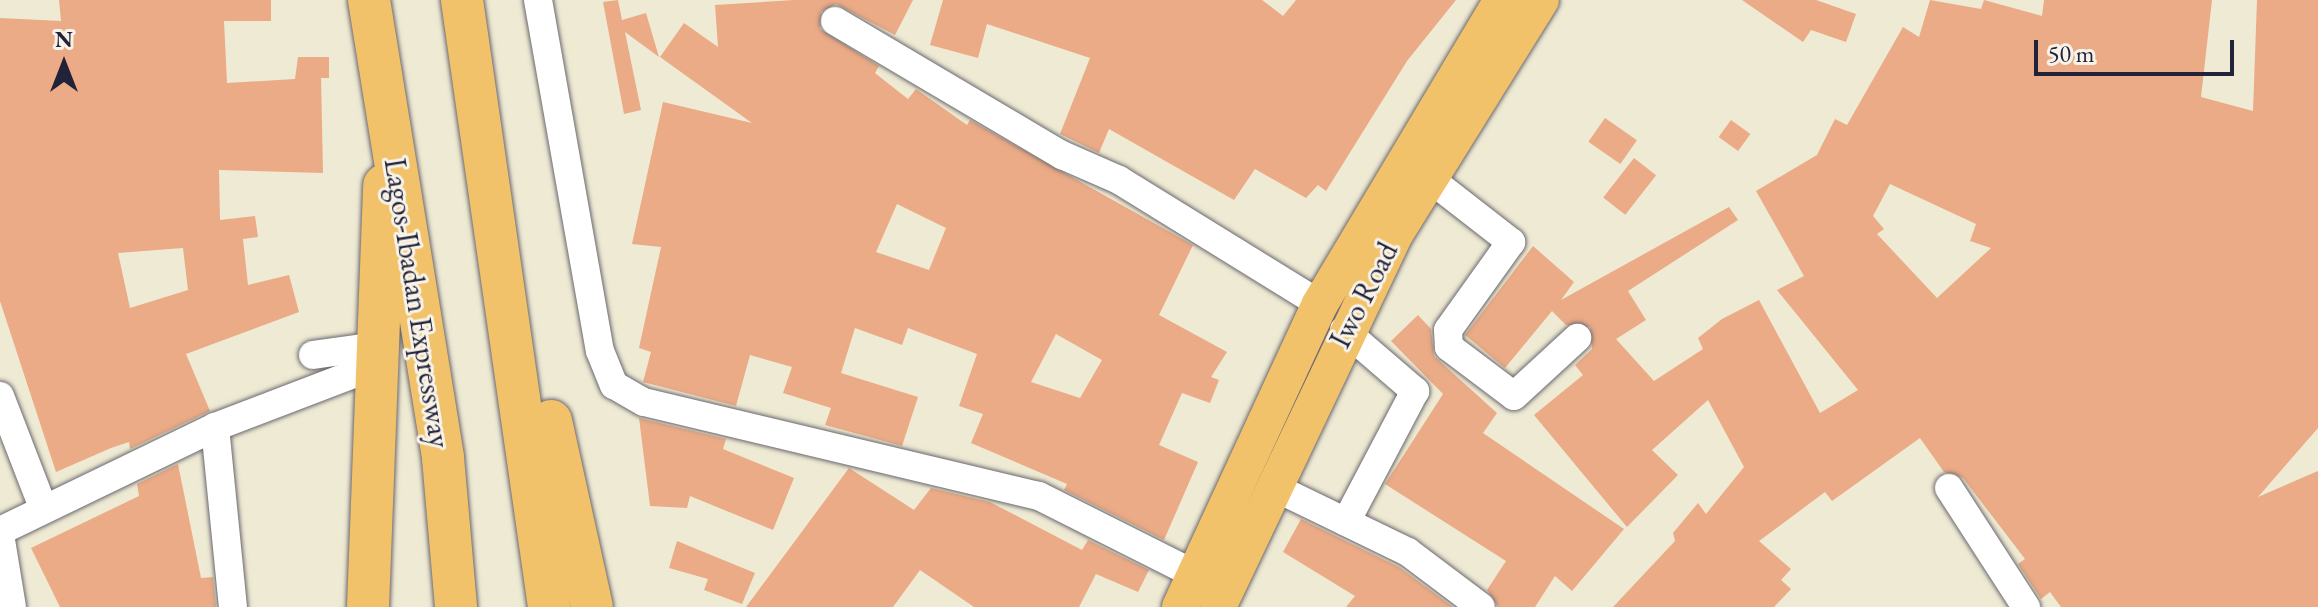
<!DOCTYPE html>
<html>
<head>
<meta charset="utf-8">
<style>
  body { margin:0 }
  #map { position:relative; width:2318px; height:607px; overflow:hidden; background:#efead3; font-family:"EB Garamond",serif }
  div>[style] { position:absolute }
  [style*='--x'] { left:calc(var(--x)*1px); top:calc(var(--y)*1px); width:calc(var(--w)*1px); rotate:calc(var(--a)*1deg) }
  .building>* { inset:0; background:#eaab86; transform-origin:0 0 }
  .roads { filter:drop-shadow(0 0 2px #6a6870) drop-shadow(0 0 2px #6a6870) }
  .minor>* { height:28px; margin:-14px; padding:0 14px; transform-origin:14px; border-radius:14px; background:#fff }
  .major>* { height:36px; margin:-18px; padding:0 18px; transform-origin:18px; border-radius:18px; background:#f2c26a }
  .highway>* { height:42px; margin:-21px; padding:0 21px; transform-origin:21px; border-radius:21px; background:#f2c26a }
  span { translate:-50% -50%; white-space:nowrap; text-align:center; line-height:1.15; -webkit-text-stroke:6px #f7f3e8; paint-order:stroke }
  .street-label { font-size:30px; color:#22223b }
  .north { position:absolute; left:24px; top:24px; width:80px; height:80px; -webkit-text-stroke:6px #f7f3e8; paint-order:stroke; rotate:0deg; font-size:22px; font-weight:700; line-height:32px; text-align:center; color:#22223b }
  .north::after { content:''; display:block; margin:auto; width:28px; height:36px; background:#22223b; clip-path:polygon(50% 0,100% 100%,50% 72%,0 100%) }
  .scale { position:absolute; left:2034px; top:40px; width:200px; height:36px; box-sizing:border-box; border:4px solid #22223b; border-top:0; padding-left:10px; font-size:24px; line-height:28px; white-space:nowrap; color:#22223b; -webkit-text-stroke:6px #f7f3e8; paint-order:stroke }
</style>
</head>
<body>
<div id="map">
  <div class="building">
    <i style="clip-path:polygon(evenodd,59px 0,271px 0,271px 21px,224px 21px,227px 83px,295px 79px,298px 57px,329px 57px,329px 78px,321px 78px,323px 173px,219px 170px,220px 220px,255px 216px,258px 237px,243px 239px,248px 285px,289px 275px,299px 312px,186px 354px,210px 411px,130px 449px,129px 442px,111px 448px,56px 472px,0 301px,0 18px,61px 21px,59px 0,183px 248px,188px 290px,130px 308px,118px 253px,183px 248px)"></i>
    <i style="clip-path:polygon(618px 0,622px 20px,646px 13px,659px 57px,625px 32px,641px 110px,624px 114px,603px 2px)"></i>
    <i style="clip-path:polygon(evenodd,794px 0,913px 0,895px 35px,836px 4px,821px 12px,820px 29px,879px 66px,875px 73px,908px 99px,916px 89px,967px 125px,970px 120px,1193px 245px,1159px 315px,1227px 352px,1211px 377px,1219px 380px,1210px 403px,1182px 393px,1159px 445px,1198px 462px,1164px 540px,1064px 490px,1067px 484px,971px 443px,983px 414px,959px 406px,977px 354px,908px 328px,902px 345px,855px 328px,841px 373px,918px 397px,902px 446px,825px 425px,831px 408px,783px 393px,792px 367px,750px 355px,736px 406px,643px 382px,651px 352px,639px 348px,661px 247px,632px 244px,663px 102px,752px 123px,660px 57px,684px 23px,718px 47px,715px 5px,794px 0,897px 204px,946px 228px,929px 270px,876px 252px,897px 204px,794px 0,1056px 334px,1102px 360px,1080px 398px,1031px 382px,1056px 334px)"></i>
    <i style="clip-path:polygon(943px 0,1262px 0,1283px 16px,1296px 0,1456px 0,1407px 61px,1326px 191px,1318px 185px,1306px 198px,1255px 169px,1234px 200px,1109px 129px,1099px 153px,1060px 134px,1090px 58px,987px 24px,978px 58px,930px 45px)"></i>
    <i style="clip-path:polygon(1742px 0,1816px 0,1856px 14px,1846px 42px,1811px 30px,1803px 42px)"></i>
    <i style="clip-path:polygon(evenodd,1930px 0,1981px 9px,1984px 0,2042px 16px,2044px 0,2212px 0,2201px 97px,2253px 111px,2257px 0,2318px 0,2318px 428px,2258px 497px,2318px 471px,2318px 607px,2061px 607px,2050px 592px,2041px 599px,2018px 564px,2025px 559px,1963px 478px,1944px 472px,1920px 438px,1832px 501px,1825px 492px,1759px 541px,1791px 569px,1781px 580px,1791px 589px,1774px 607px,1613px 607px,1675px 541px,1673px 533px,1698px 503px,1706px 514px,1744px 467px,1708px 400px,1652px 450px,1678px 475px,1627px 527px,1534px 415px,1583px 375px,1575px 365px,1592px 349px,1590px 327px,1566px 325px,1552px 311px,1505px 368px,1465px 335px,1533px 246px,1574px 282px,1561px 300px,1729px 207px,1738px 220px,1628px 291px,1646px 320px,1616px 339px,1654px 381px,1703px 349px,1698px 338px,1722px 319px,1759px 300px,1820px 413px,1858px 390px,1777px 290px,1804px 276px,1756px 191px,1817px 155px,1835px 119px,1847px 125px,1903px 27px,1919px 37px,1930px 0,1890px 184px,1976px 224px,1970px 241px,1991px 248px,1937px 298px,1877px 234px,1884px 229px,1873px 216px,1890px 184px)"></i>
    <i style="left:1605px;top:118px;width:39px;height:29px;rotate:35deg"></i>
    <i style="left:1731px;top:120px;width:24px;height:21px;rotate:36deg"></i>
    <i style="left:1634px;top:158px;width:28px;height:50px;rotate:38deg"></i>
    <i style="clip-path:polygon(1418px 315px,1431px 329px,1434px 356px,1497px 413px,1483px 433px,1624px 529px,1572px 591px,1555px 576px,1535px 607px,1498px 607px,1487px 590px,1506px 561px,1385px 484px,1443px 394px,1391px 341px)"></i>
    <i style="clip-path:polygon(639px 418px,726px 439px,723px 449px,794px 478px,773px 530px,690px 496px,687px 508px,650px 506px)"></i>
    <i style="clip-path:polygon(178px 464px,201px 578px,213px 577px,216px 607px,60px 607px,31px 548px,139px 496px,137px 484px)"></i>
    <i style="clip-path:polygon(849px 468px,914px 510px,931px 488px,990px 502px,1082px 550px,1088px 540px,1149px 570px,1138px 592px,1096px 574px,1079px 607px,974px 607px,920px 570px,893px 607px,746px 607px)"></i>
    <i style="clip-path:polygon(1301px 519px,1399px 567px,1453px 607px,1346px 607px,1355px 596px,1283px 552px)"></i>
    <i style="clip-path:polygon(677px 541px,755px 573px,742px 604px,704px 590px,708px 579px,669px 568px)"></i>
  </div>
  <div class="roads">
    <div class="minor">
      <i style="--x:538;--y:0;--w:356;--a:80"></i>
      <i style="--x:600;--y:351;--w:37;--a:68"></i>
      <i style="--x:614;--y:385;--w:34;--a:30"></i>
      <i style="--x:644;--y:402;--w:406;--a:13.4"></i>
      <i style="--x:1039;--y:496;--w:176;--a:26.7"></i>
      <i style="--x:835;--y:21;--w:264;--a:30.6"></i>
      <i style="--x:1062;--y:155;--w:62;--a:23.7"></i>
      <i style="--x:1119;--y:180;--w:236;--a:31.7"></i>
      <i style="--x:1430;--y:179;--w:103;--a:37.9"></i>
      <i style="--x:1511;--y:242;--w:108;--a:125.6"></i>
      <i style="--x:1448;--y:330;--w:17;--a:87"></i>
      <i style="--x:1449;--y:347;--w:81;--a:37"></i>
      <i style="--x:1514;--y:396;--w:86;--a:-42.6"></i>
      <i style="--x:1344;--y:330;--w:94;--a:40.7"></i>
      <i style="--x:1415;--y:391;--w:148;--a:117.8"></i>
      <i style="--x:313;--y:355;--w:65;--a:-8"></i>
      <i style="--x:0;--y:396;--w:117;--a:68.9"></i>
      <i style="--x:215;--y:427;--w:181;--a:84.3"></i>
      <i style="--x:1276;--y:488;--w:147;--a:25.9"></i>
      <i style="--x:1408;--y:552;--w:91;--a:37"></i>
      <i style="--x:1949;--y:488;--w:142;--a:57.1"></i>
      <i style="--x:0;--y:531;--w:239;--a:-25.8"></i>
      <i style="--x:215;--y:427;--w:173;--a:-20.9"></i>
      <i style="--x:0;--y:534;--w:74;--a:80.7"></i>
    </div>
    <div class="major">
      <i style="--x:1180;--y:607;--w:334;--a:-65.2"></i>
      <i style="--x:1320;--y:304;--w:354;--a:-59.1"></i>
      <i style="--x:1218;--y:607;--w:411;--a:-64.6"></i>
      <i style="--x:1394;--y:236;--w:278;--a:-58.1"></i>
    </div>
    <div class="highway">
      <i style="--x:369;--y:0;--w:464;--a:80.8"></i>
      <i style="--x:443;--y:458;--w:150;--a:85"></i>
      <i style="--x:462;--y:0;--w:613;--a:81.84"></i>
      <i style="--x:551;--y:421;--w:190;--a:77.6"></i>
      <i style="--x:368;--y:607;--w:422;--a:-87.8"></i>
    </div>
  </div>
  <div class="street-label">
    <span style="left:1364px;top:295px;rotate:-63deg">Iwo Road</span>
    <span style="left:417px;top:303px;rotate:81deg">Lagos-Ibadan Expressway</span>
  </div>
  <div class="north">N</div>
  <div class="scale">50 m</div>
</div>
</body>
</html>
